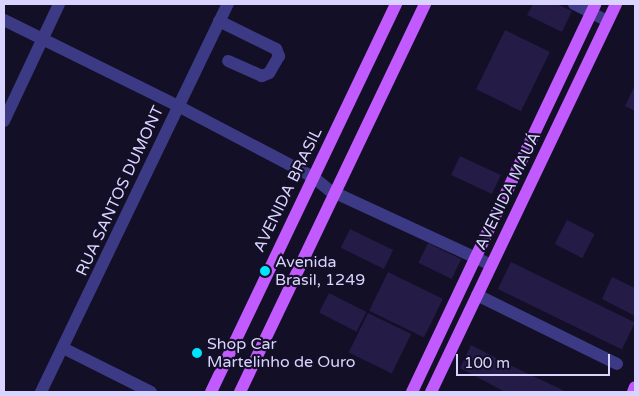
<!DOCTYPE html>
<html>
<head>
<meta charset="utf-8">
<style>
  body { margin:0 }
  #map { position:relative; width:639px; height:396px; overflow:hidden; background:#130f26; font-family:"Varela Round",sans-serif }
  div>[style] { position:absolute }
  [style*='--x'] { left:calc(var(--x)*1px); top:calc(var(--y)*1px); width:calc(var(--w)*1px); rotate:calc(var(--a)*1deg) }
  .building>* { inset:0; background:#241b47; transform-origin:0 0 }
  .minor>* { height:12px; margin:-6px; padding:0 6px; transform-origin:6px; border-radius:6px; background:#3d3a85 }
  .major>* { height:12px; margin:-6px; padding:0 6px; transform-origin:6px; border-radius:6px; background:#c25bff }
  .dots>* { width:14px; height:14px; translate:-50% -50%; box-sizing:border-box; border:2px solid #130f26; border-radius:50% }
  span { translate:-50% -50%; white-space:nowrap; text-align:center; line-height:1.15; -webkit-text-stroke:4.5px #130f26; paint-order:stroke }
  .street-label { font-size:16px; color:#d9d4ff }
  .poi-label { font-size:16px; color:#d9d4ff }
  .left { translate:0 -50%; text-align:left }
  .frame { position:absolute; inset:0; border:5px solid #d9d4ff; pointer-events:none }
  .scale { position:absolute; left:456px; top:354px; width:154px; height:22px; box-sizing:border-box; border:2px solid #d9d4ff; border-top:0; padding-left:6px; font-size:15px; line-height:18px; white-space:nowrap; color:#d9d4ff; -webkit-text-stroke:4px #130f26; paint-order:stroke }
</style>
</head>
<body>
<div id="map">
  <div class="building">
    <i style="clip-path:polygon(533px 4px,557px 4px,572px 11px,562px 32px,527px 15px)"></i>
    <i style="left:505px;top:30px;width:50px;height:66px;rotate:26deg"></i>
    <i style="clip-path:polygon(635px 85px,635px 111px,625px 106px)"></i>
    <i style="left:460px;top:156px;width:45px;height:21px;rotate:25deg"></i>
    <i style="left:567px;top:220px;width:31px;height:27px;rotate:27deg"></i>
    <i style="left:350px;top:229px;width:48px;height:21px;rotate:26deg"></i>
    <i style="left:428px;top:243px;width:37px;height:22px;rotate:26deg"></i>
    <i style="left:511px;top:262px;width:138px;height:30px;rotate:26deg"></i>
    <i style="left:388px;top:272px;width:61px;height:43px;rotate:26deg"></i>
    <i style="clip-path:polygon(612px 277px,635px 288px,635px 316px,602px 299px)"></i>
    <i style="left:329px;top:293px;width:42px;height:22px;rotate:27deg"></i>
    <i style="left:368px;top:313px;width:48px;height:44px;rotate:26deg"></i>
    <i style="clip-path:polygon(471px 345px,516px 368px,567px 392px,505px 392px,460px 368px)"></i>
  </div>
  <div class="minor">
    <i style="--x:574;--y:4;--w:38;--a:27"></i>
    <i style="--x:4;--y:20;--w:194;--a:26.3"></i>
    <i style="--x:178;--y:106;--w:153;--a:27.7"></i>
    <i style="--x:313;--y:177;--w:21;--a:39"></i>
    <i style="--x:329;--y:190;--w:179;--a:24.8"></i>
    <i style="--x:219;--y:21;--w:64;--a:26.2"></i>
    <i style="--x:276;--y:49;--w:8;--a:67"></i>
    <i style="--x:279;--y:56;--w:20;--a:120"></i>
    <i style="--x:269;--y:73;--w:8;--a:157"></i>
    <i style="--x:262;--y:76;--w:37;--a:-156"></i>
    <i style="--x:4;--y:121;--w:129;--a:-64.8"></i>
    <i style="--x:477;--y:295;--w:156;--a:26.2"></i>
    <i style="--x:65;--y:349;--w:96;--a:26.6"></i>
    <i style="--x:41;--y:392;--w:431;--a:-64.3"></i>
  </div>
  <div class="major">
    <i style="--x:211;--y:392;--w:430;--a:-64.5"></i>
    <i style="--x:240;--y:392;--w:430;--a:-64.5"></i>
    <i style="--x:412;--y:392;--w:429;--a:-64.7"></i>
    <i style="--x:431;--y:392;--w:430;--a:-64.5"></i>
    <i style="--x:633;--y:392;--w:5;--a:-68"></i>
  </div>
  <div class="dots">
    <i style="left:265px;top:271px;background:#00e5ff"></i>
    <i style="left:197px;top:353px;background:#00e5ff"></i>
  </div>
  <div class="street-label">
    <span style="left:288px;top:190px;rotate:-64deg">AVENIDA BRASIL</span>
    <span style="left:120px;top:191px;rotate:-65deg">RUA SANTOS DUMONT</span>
    <span style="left:508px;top:191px;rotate:-64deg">AVENIDA MAUÁ</span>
  </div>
  <div class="poi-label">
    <span class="left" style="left:275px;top:271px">Avenida<br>Brasil, 1249</span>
    <span class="left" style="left:207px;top:353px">Shop Car<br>Martelinho de Ouro</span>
  </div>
  <div class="frame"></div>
  <div class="scale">100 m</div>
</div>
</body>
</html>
